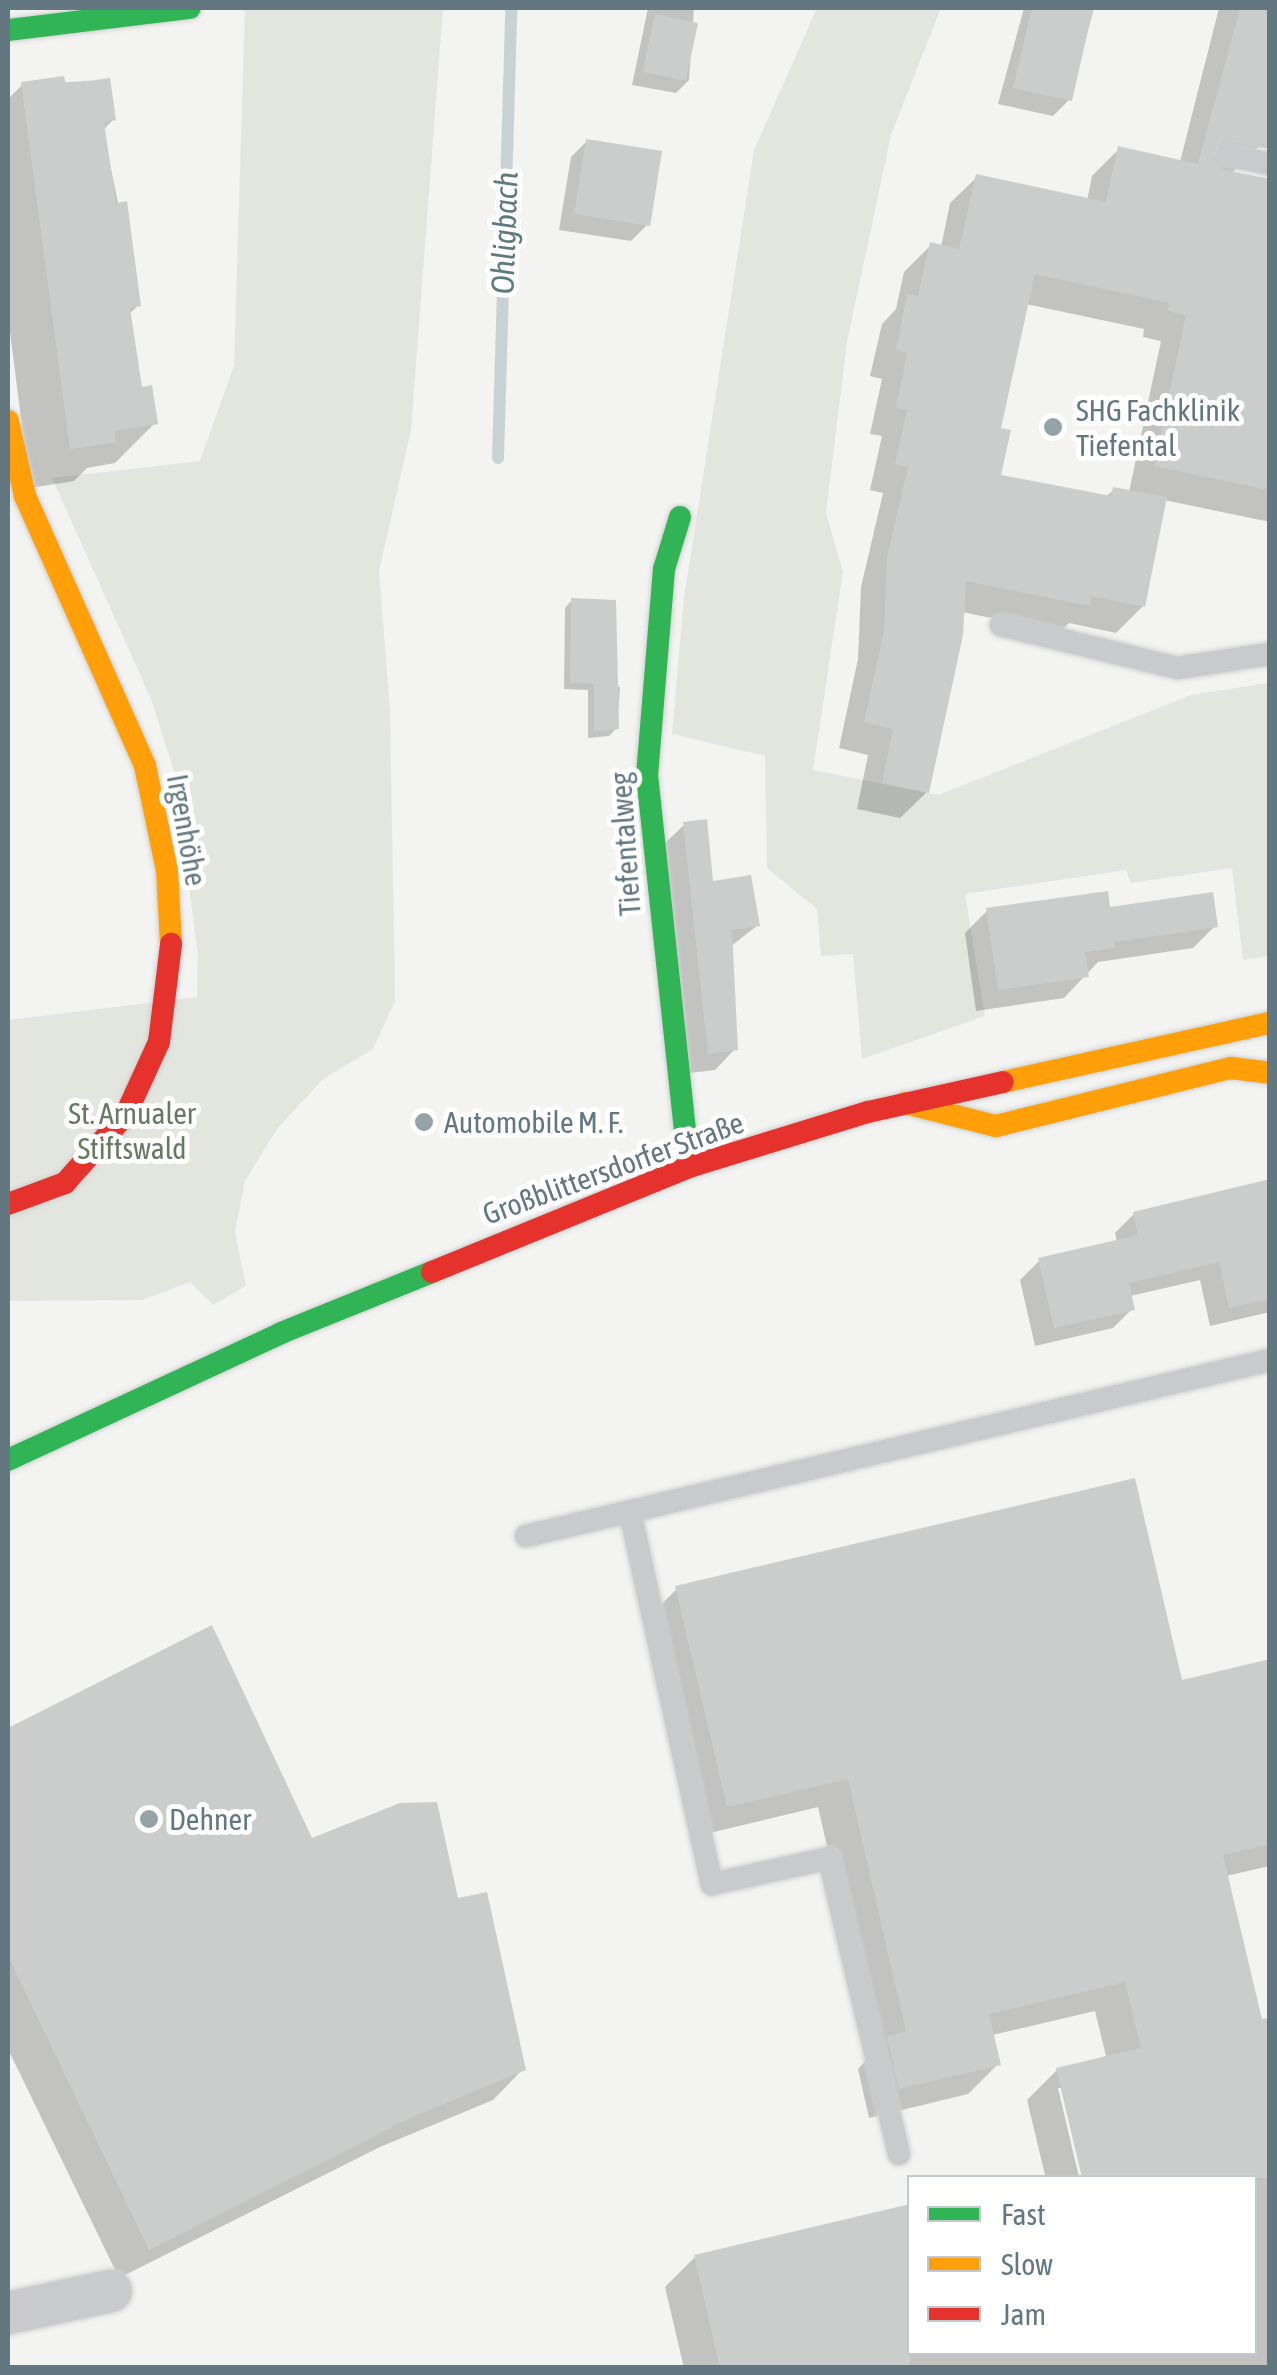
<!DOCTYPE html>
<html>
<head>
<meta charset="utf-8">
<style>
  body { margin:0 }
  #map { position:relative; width:1277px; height:2375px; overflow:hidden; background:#f3f3f1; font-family:"Asap Condensed",sans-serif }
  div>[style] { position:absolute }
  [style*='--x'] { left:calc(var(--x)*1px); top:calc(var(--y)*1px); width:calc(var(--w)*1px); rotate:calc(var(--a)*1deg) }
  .green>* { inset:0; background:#e3e6df }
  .shadow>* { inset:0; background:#0003 }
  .stream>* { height:12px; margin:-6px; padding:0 6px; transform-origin:6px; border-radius:6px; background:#c8d2d4 }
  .building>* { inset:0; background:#cbcccc; transform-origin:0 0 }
  .roads { filter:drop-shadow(0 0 2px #ced0d0) drop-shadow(0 0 2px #ced0d0) }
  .lane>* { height:22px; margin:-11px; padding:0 11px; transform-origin:11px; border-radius:11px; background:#c8cacb }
  .street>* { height:42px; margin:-21px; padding:0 21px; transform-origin:21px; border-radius:21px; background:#c8cacb }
  .fast>* { height:22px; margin:-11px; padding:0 11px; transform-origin:11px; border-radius:11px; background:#30b455 }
  .slow>* { height:22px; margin:-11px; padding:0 11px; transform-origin:11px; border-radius:11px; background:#ff9f0a }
  .jam>* { height:22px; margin:-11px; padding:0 11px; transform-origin:11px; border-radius:11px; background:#e5322d }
  .dots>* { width:28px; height:28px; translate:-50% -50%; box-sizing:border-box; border:5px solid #fff; border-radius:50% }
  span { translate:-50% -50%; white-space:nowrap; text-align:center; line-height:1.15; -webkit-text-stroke:10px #fff; paint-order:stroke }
  .poi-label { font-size:30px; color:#637781 }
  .left { translate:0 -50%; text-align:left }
  .street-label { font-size:30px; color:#637781 }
  .park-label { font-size:30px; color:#697862 }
  .water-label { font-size:32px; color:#5f7a7f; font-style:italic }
  .frame { position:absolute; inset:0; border:10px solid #637781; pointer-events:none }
  .legend { position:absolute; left:907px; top:2175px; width:350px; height:180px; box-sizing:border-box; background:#fff; border:2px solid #c1c9cd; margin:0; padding:12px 18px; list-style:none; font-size:30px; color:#637781 }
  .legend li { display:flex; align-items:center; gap:20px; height:50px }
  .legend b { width:50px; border:2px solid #c1c9cd }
</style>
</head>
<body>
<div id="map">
  <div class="green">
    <i style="clip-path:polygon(245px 8px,443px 8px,411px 430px,379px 571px,390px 710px,395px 1001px,373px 1049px,323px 1079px,277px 1129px,245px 1181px,235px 1232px,246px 1286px,213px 1305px,190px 1282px,142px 1300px,8px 1301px,8px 1020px,197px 997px,198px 955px,174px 771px,151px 699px,52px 478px,200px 461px,234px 365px)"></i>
    <i style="clip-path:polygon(817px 8px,941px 8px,891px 135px,847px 342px,826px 513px,843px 572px,813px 770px,938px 795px,1191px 695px,1269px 683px,1269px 956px,1243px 960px,1232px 868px,1131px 883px,1126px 870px,965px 894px,985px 1016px,862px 1059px,853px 954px,821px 956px,817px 909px,767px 868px,765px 756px,672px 734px,684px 598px,754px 150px)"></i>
  </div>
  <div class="shadow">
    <i style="clip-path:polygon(648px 8px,694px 8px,689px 80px,676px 93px,632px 85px)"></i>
    <i style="clip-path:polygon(1024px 8px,1094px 8px,1069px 100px,1053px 116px,998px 104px)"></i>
    <i style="clip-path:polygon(evenodd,1219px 8px,1270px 8px,1270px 106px,1259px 146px,1231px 174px,1270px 261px,1270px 522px,1164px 500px,1143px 606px,1116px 633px,1069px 623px,1060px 632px,962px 612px,927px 792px,900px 818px,857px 809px,868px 755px,839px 748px,858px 659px,861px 587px,883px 493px,870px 490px,882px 436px,870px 434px,882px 379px,870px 376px,882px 324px,896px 309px,904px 272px,931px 245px,941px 247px,950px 203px,977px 177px,1087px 201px,1092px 176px,1119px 149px,1180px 162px,1219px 8px,1026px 304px,1144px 329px,1143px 337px,1161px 341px,1129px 492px,1114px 489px,1105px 498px,998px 477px,998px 430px,1026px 304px)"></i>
    <i style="clip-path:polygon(107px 80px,113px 120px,103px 130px,139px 305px,129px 314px,140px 390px,155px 423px,115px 463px,87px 468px,74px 481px,30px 488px,8px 317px,8px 99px,22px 85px)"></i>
    <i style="clip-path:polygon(587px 141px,647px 225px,631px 241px,559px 230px,571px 157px)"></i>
    <i style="clip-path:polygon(572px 600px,612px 686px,620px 687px,617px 728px,609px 736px,588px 738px,588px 690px,564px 689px,565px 608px)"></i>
    <i style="clip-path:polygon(685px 824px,711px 883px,758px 925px,730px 947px,735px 1049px,715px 1070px,689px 1073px,664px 844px)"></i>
    <i style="clip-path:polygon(1107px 910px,1215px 926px,1193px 948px,1098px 962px,1064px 998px,976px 1011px,965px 933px,987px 911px)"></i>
    <i style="clip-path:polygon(1270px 1181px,1270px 1312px,1210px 1326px,1200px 1280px,1130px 1296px,1132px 1309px,1113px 1328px,1035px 1346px,1020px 1280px,1039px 1261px,1117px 1242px,1115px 1233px,1134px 1214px)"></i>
    <i style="clip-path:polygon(evenodd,677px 1589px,1180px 1683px,1270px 1662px,1270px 1866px,1226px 1876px,1260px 2022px,1270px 2020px,1270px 2368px,684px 2368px,665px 2287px,695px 2257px,910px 2352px,1254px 2352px,1254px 2178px,1034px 2178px,1045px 2175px,1027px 2100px,1057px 2070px,1106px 2056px,1095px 2011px,992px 2035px,998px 2064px,968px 2094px,869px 2118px,858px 2069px,874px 2052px,818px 1807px,697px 1836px,646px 1619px,677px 1589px,1058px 2088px,1064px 2088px,1084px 2176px,1079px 2177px,1058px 2088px)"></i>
    <i style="clip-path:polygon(211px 1629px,311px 1841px,456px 1901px,523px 2069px,493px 2100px,380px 2147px,119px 2278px,8px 2049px,8px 1730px)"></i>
  </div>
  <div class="stream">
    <i style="--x:498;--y:458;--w:450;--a:-88.3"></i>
  </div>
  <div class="building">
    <i style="clip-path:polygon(1032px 8px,1093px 8px,1072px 101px,1013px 88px)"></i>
    <i style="clip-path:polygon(1240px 8px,1270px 8px,1270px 149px,1223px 141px,1213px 159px,1224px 170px,1270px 179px,1270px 485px,1264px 489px,1154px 466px,1186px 315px,1168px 311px,1169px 303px,1035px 274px,1001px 428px,1011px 430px,1001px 475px,1111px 496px,1113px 487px,1167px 497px,1145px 607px,1091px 596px,1089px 606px,966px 581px,963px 635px,929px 793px,882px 783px,893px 729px,864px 722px,884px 631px,887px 558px,908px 467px,895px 464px,907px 410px,896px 407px,907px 353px,896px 350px,907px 294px,918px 296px,930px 242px,959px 249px,976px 174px,1106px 202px,1118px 146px,1198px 164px)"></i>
    <i style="left:655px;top:14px;width:44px;height:59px;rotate:12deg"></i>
    <i style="clip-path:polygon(64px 76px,66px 84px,110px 78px,116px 120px,104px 122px,116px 203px,127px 201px,141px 306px,130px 308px,142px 387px,152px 385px,158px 424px,115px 431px,116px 442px,70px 449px,21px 82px)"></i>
    <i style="left:586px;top:139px;width:77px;height:76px;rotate:9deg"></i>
    <i style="clip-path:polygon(571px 598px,616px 600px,619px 729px,594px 732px,594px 684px,570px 683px)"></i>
    <i style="clip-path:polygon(707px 819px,713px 881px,751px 875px,760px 926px,732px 930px,738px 1050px,708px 1054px,683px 822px)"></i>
    <i style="clip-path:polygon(1108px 891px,1110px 907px,1213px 892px,1218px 927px,1114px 942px,1115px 948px,1085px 952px,1089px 977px,998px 990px,986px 908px)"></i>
    <i style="clip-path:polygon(1270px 1179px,1270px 1299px,1229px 1308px,1219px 1262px,1129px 1283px,1135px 1310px,1054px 1328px,1038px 1258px,1138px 1235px,1133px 1212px)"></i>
    <i style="clip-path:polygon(1135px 1478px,1182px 1680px,1270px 1659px,1270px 1844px,1223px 1855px,1262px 2019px,1270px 2018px,1270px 2178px,1082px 2178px,1056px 2068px,1141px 2048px,1125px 1982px,989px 2014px,1001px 2065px,899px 2089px,887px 2036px,906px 2032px,848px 1779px,727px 1807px,675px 1586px)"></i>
    <i style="clip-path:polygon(212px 1625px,312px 1838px,400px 1803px,437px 1802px,458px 1898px,487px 1892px,526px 2070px,412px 2117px,149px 2250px,8px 1956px,8px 1728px)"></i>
    <i style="clip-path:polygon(910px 2204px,910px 2368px,720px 2368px,694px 2255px)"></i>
  </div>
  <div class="roads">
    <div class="lane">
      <i style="--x:1227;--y:155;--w:44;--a:11.8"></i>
      <i style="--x:1001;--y:625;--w:181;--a:13.7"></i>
      <i style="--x:1177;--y:668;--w:94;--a:-8.6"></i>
      <i style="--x:630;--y:1512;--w:381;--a:77.6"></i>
      <i style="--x:712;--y:1884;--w:120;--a:-12.5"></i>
      <i style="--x:829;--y:1858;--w:304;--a:76.7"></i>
      <i style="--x:526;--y:1536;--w:765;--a:-13.31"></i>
    </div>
    <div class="street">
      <i style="--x:8;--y:2313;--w:105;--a:-12.1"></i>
    </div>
    <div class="fast">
      <i style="--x:8;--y:30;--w:183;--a:-6.9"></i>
      <i style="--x:680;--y:517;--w:54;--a:107.1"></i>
      <i style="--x:664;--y:569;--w:207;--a:94.7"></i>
      <i style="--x:647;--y:775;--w:394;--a:83.9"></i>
      <i style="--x:8;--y:1460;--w:301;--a:-24.9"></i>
      <i style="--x:281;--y:1333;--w:163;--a:-22"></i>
    </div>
    <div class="slow">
      <i style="--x:8;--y:421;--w:77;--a:77.2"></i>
      <i style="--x:25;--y:496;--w:295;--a:66"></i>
      <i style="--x:145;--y:766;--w:106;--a:78.1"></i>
      <i style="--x:167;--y:870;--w:74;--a:86.9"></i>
      <i style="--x:1003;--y:1082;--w:273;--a:-12.5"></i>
      <i style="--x:905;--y:1103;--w:94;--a:14.2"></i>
      <i style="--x:996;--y:1126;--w:242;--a:-13.9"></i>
      <i style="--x:1231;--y:1068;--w:39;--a:7"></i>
    </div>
    <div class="jam">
      <i style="--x:8;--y:1204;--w:61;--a:-20.2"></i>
      <i style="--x:65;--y:1183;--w:92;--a:-48.5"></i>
      <i style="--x:126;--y:1114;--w:79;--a:-65.4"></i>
      <i style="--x:159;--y:1042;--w:99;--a:-83"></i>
      <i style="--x:432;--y:1272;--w:278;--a:-22.2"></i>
      <i style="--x:689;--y:1167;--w:187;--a:-17.1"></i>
      <i style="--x:868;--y:1112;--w:138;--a:-12.5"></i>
    </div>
  </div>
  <div class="dots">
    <i style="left:1053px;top:427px;background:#95a2a8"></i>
    <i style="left:424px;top:1122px;background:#95a2a8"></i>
    <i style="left:149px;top:1819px;background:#95a2a8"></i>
  </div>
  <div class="poi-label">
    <span class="left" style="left:1076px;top:427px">SHG Fachklinik<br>Tiefental</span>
    <span class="left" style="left:444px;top:1122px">Automobile M. F.</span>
    <span class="left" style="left:169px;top:1819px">Dehner</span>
  </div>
  <div class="street-label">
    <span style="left:187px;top:830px;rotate:80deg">Irgenhöhe</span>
    <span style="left:625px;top:844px;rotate:-94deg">Tiefentalweg</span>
    <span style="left:613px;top:1168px;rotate:-20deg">Großblittersdorfer Straße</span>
  </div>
  <div class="park-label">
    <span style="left:132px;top:1130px">St. Arnualer<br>Stiftswald</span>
  </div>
  <div class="water-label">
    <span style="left:505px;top:233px;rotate:-88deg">Ohligbach</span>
  </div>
  <div class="frame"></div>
  <ul class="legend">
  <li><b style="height:12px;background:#30b455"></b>Fast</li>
  <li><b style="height:12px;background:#ff9f0a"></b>Slow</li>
  <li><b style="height:12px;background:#e5322d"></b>Jam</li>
  </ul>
</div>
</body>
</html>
